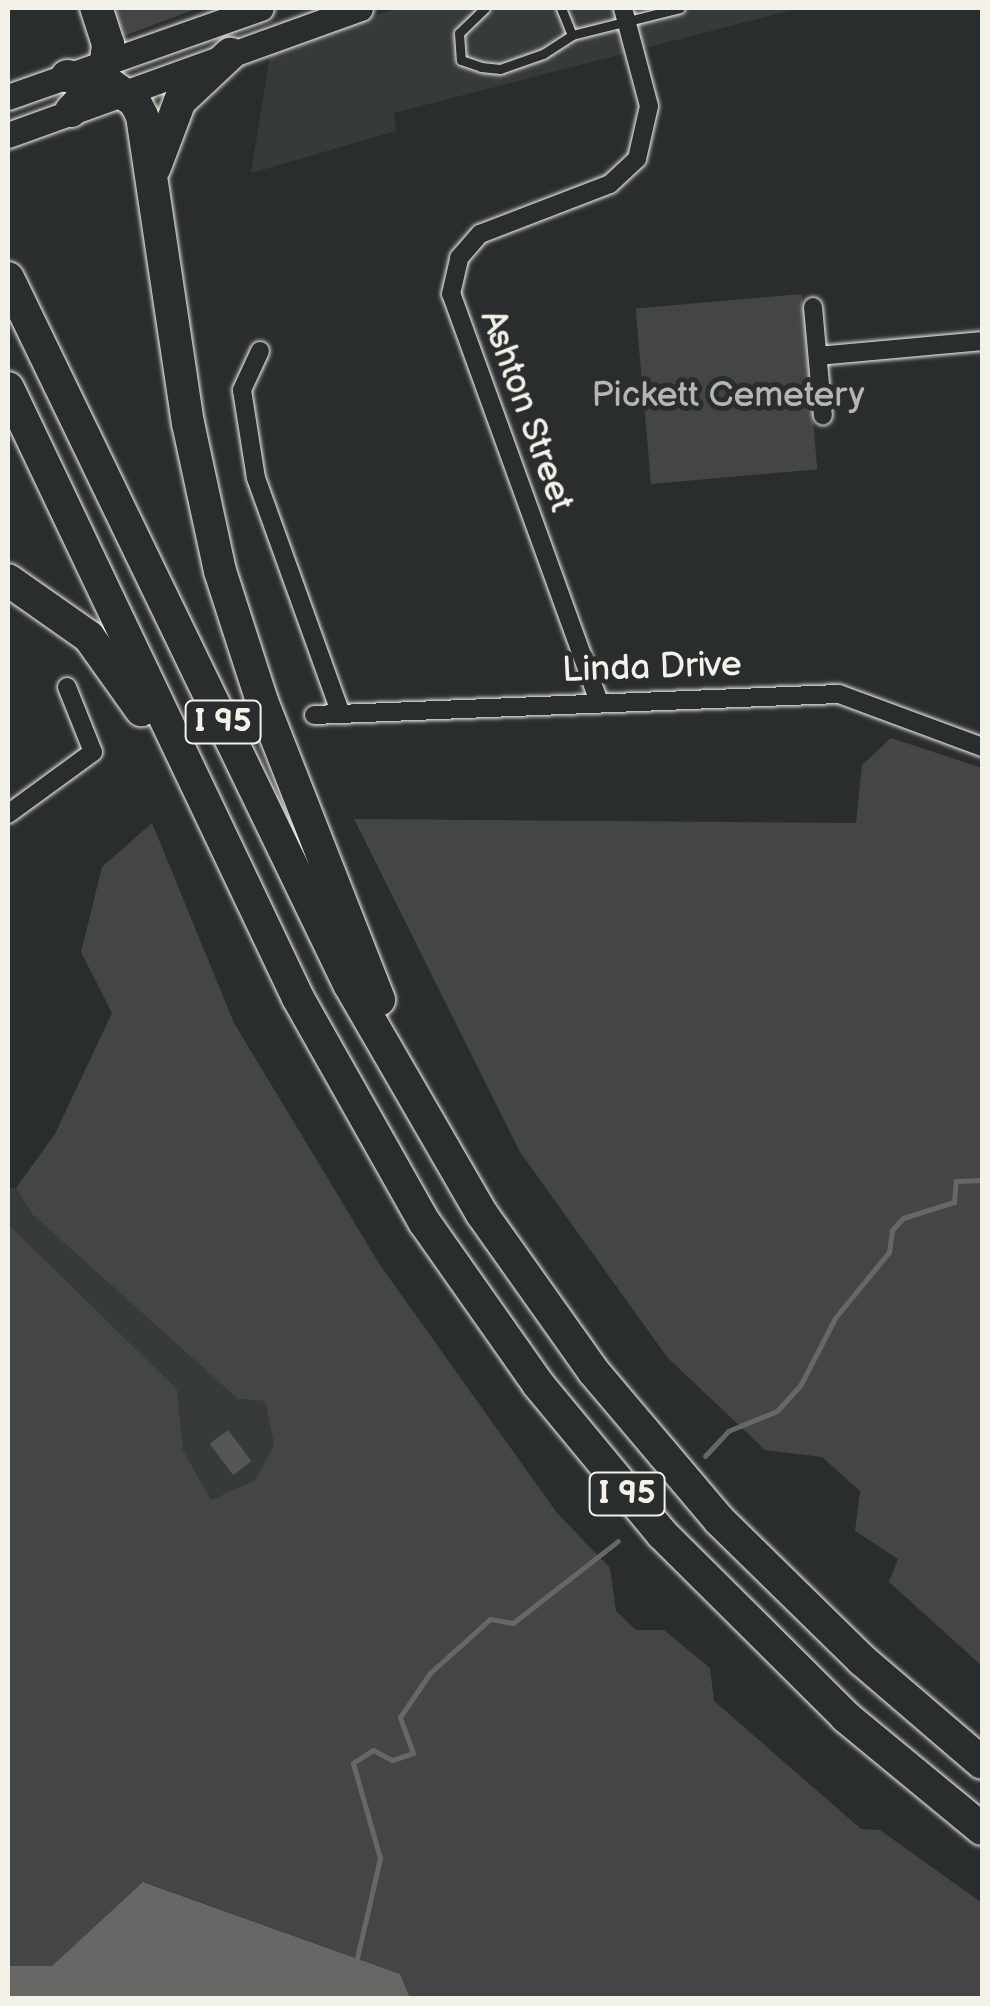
<!DOCTYPE html>
<html>
<head>
<meta charset="utf-8">
<style>
  body { margin:0 }
  #map { position:relative; width:990px; height:2006px; overflow:hidden; background:#2a2d2e; font-family:"Balsamiq Sans",sans-serif }
  div>[style] { position:absolute }
  [style*='--x'] { left:calc(var(--x)*1px); top:calc(var(--y)*1px); width:calc(var(--w)*1px); rotate:calc(var(--a)*1deg) }
  .built>* { inset:0; background:#373a3a }
  .green>* { inset:0; background:#444645; transform-origin:0 0 }
  .water>* { inset:0; background:#676866 }
  .stream>* { height:5px; margin:-2.5px; padding:0 2.5px; transform-origin:2.5px; border-radius:2.5px; background:#676866 }
  .building>* { inset:0; background:#555756; transform-origin:0 0 }
  .roads { filter:drop-shadow(0 0 2px #f4f1e8) drop-shadow(0 0 2px #f4f1e8) }
  .service>* { height:9px; margin:-4.5px; padding:0 4.5px; transform-origin:4.5px; border-radius:4.5px; background:#2a2d2e }
  .minor>* { height:18px; margin:-9px; padding:0 9px; transform-origin:9px; border-radius:9px; background:#2a2d2e }
  .secondary>* { height:25px; margin:-12.5px; padding:0 12.5px; transform-origin:12.5px; border-radius:12.5px; background:#2a2d2e }
  .motorway>* { height:32px; margin:-16px; padding:0 16px; transform-origin:16px; border-radius:16px; background:#2a2d2e }
  span { translate:-50% -50%; white-space:nowrap; text-align:center; line-height:1.15; -webkit-text-stroke:10px #2a2d2e; paint-order:stroke }
  .shield-label span { padding:2px 8px; background:#2a2d2e; border:2px solid; border-radius:8px; -webkit-text-stroke-width:0 }
  .shield-label { font-size:32px; color:#f4f1e8; font-weight:700 }
  .park-label { font-size:35px; color:#b6b5af }
  .street-label { font-size:35px; color:#f4f1e8 }
  .frame { position:absolute; inset:0; border:10px solid #f4f1e8; pointer-events:none }
</style>
</head>
<body>
<div id="map">
  <div class="built">
    <i style="clip-path:polygon(398px 8px,800px 8px,394px 113px,396px 131px,251px 173px,271px 49px)"></i>
    <i style="clip-path:polygon(8px 1188px,16px 1188px,32px 1214px,238px 1399px,265px 1401px,274px 1445px,255px 1480px,211px 1500px,183px 1450px,177px 1389px,8px 1224px)"></i>
  </div>
  <div class="green">
    <i style="clip-path:polygon(109px 8px,199px 8px,121px 37px)"></i>
    <i style="left:802px;top:294px;width:176px;height:167px;rotate:85deg"></i>
    <i style="clip-path:polygon(891px 738px,982px 768px,982px 1666px,889px 1582px,898px 1559px,855px 1531px,860px 1491px,822px 1457px,765px 1450px,667px 1357px,520px 1152px,354px 819px,856px 823px,862px 765px)"></i>
    <i style="clip-path:polygon(152px 823px,234px 1023px,380px 1265px,557px 1513px,610px 1568px,616px 1611px,636px 1630px,664px 1630px,710px 1668px,714px 1701px,861px 1829px,880px 1830px,982px 1903px,982px 1998px,410px 1998px,400px 1974px,144px 1882px,52px 1966px,8px 1966px,8px 1224px,177px 1389px,183px 1450px,211px 1500px,255px 1480px,274px 1445px,265px 1401px,238px 1399px,32px 1214px,16px 1188px,55px 1134px,112px 1013px,81px 952px,102px 867px)"></i>
  </div>
  <div class="water">
    <i style="clip-path:polygon(143px 1882px,400px 1974px,410px 1998px,8px 1998px,8px 1966px,52px 1966px)"></i>
  </div>
  <div class="stream">
    <i style="--x:705;--y:1456;--w:34;--a:-47"></i>
    <i style="--x:728;--y:1431;--w:53;--a:-22.2"></i>
    <i style="--x:777;--y:1411;--w:36;--a:-48"></i>
    <i style="--x:801;--y:1384;--w:74;--a:-62.7"></i>
    <i style="--x:835;--y:1318;--w:85;--a:-50.7"></i>
    <i style="--x:889;--y:1252;--w:22;--a:-82"></i>
    <i style="--x:892;--y:1230;--w:16;--a:-47"></i>
    <i style="--x:903;--y:1218;--w:53;--a:-17.4"></i>
    <i style="--x:954;--y:1202;--w:21;--a:-85"></i>
    <i style="--x:956;--y:1181;--w:26;--a:-2"></i>
    <i style="--x:357;--y:1958;--w:103;--a:-77"></i>
    <i style="--x:380;--y:1858;--w:99;--a:-105.9"></i>
    <i style="--x:353;--y:1763;--w:24;--a:-33"></i>
    <i style="--x:373;--y:1750;--w:21;--a:28"></i>
    <i style="--x:392;--y:1760;--w:22;--a:-18"></i>
    <i style="--x:413;--y:1753;--w:38;--a:-110"></i>
    <i style="--x:400;--y:1717;--w:53;--a:-55.7"></i>
    <i style="--x:430;--y:1673;--w:81;--a:-42"></i>
    <i style="--x:490;--y:1619;--w:23;--a:10"></i>
    <i style="--x:513;--y:1623;--w:133;--a:-38"></i>
  </div>
  <div class="building">
    <i style="left:228px;top:1430px;width:39px;height:23px;rotate:53deg"></i>
  </div>
  <div class="roads">
    <div class="service">
      <i style="--x:485;--y:8;--w:36;--a:136"></i>
      <i style="--x:459;--y:33;--w:27;--a:86"></i>
      <i style="--x:461;--y:60;--w:21;--a:19"></i>
      <i style="--x:481;--y:67;--w:19;--a:6"></i>
      <i style="--x:500;--y:69;--w:46;--a:-19.2"></i>
      <i style="--x:543;--y:54;--w:35;--a:-33"></i>
      <i style="--x:561;--y:8;--w:29;--a:68"></i>
      <i style="--x:572;--y:35;--w:111;--a:-14"></i>
    </div>
    <div class="minor">
      <i style="--x:813;--y:307;--w:109;--a:84.8"></i>
      <i style="--x:260;--y:351;--w:43;--a:114.8"></i>
      <i style="--x:242;--y:390;--w:89;--a:81"></i>
      <i style="--x:256;--y:478;--w:251;--a:70.2"></i>
      <i style="--x:818;--y:356;--w:165;--a:-5.2"></i>
      <i style="--x:599;--y:702;--w:434;--a:-109.9"></i>
      <i style="--x:451;--y:294;--w:37;--a:-77"></i>
      <i style="--x:459;--y:258;--w:32;--a:-49"></i>
      <i style="--x:480;--y:234;--w:139;--a:-21"></i>
      <i style="--x:610;--y:184;--w:37;--a:-43"></i>
      <i style="--x:637;--y:159;--w:54;--a:-77.2"></i>
      <i style="--x:649;--y:106;--w:101;--a:-104.9"></i>
      <i style="--x:314;--y:715;--w:525;--a:-2.29"></i>
      <i style="--x:839;--y:694;--w:153;--a:20.3"></i>
      <i style="--x:8;--y:814;--w:105;--a:-36.1"></i>
      <i style="--x:93;--y:752;--w:70;--a:-111.8"></i>
    </div>
    <div class="secondary">
      <i style="--x:8;--y:97;--w:268;--a:-19.4"></i>
      <i style="--x:8;--y:135;--w:374;--a:-19.8"></i>
    </div>
    <div class="motorway">
      <i style="--x:67;--y:76;--w:45;--a:11.6"></i>
      <i style="--x:111;--y:85;--w:29;--a:35"></i>
      <i style="--x:135;--y:102;--w:16;--a:63"></i>
      <i style="--x:142;--y:116;--w:310;--a:81.5"></i>
      <i style="--x:188;--y:423;--w:151;--a:77.8"></i>
      <i style="--x:220;--y:571;--w:137;--a:72.1"></i>
      <i style="--x:262;--y:701;--w:321;--a:68.6"></i>
      <i style="--x:71;--y:111;--w:42;--a:-46.9"></i>
      <i style="--x:100;--y:80;--w:20;--a:-72"></i>
      <i style="--x:106;--y:61;--w:17;--a:-83"></i>
      <i style="--x:108;--y:44;--w:38;--a:-108"></i>
      <i style="--x:155;--y:167;--w:71;--a:-69.3"></i>
      <i style="--x:180;--y:101;--w:69;--a:-43.2"></i>
      <i style="--x:8;--y:278;--w:784;--a:64.22"></i>
      <i style="--x:349;--y:984;--w:266;--a:60"></i>
      <i style="--x:482;--y:1214;--w:194;--a:54.7"></i>
      <i style="--x:594;--y:1372;--w:195;--a:49.8"></i>
      <i style="--x:720;--y:1521;--w:199;--a:44.4"></i>
      <i style="--x:862;--y:1660;--w:158;--a:40.6"></i>
      <i style="--x:8;--y:388;--w:675;--a:64.57"></i>
      <i style="--x:298;--y:998;--w:258;--a:60.6"></i>
      <i style="--x:425;--y:1223;--w:197;--a:54.9"></i>
      <i style="--x:538;--y:1384;--w:195;--a:50.4"></i>
      <i style="--x:662;--y:1534;--w:260;--a:44.8"></i>
      <i style="--x:846;--y:1717;--w:176;--a:39.5"></i>
      <i style="--x:8;--y:580;--w:99;--a:35.1"></i>
      <i style="--x:89;--y:637;--w:90;--a:54.5"></i>
    </div>
  </div>
  <div class="shield-label">
    <span style="left:223px;top:722px">I 95</span>
    <span style="left:627px;top:1494px">I 95</span>
  </div>
  <div class="park-label">
    <span style="left:728px;top:396px">Pickett Cemetery</span>
  </div>
  <div class="street-label">
    <span style="left:526px;top:411px;rotate:70deg">Ashton Street</span>
    <span style="left:652px;top:668px;rotate:-2deg">Linda Drive</span>
  </div>
  <div class="frame"></div>
</div>
</body>
</html>
